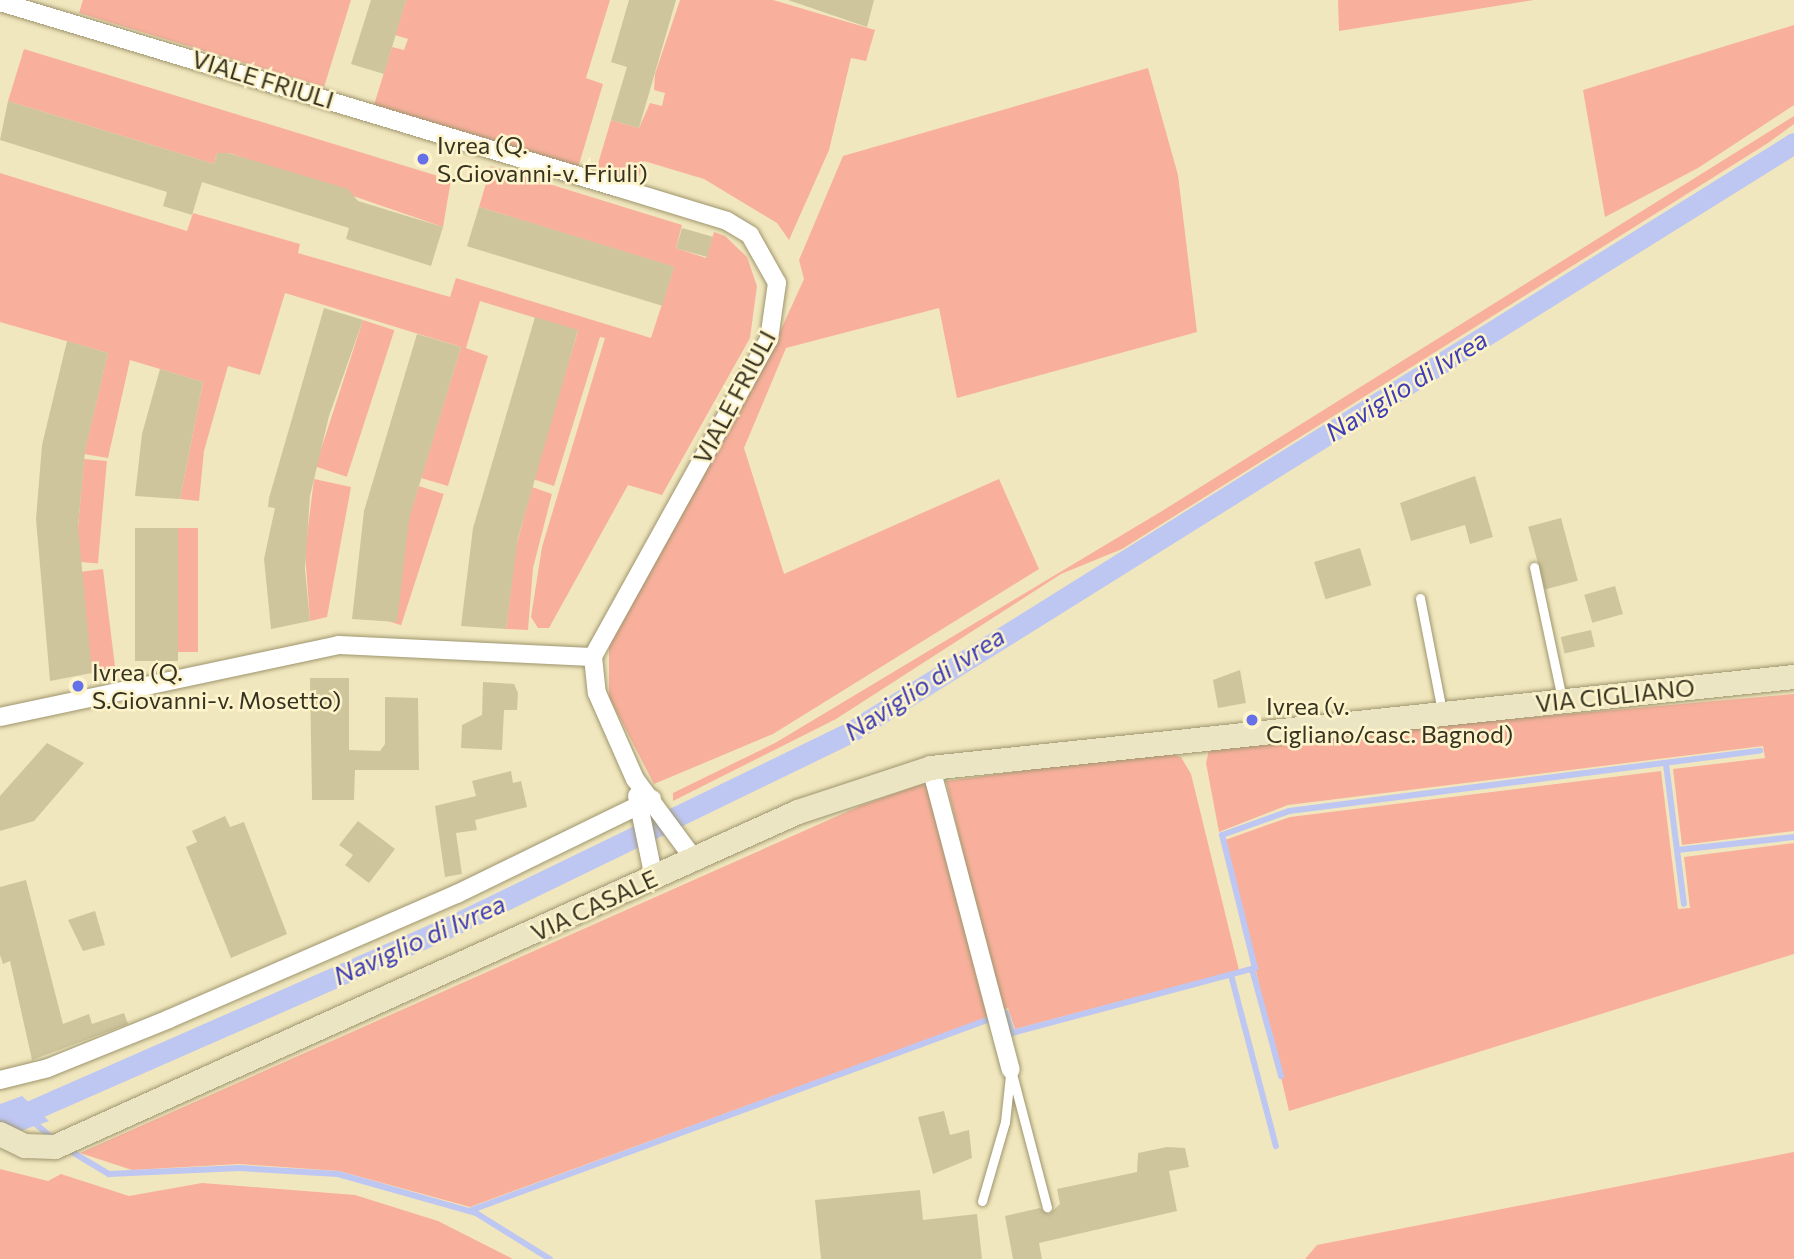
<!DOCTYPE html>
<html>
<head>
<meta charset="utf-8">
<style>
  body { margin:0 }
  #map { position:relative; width:1794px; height:1259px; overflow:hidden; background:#f1e7be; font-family:Commissioner,sans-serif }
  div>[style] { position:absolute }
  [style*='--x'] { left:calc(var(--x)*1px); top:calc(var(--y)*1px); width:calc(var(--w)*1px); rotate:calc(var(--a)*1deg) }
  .green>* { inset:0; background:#f8b09c; transform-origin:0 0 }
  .water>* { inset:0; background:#bec6f2 }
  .stream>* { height:6px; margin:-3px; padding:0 3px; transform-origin:3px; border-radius:3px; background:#bec6f2 }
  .canal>* { height:21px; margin:-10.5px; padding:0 10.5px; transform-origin:10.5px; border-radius:10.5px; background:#bec6f2 }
  .building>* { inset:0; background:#cec59d; transform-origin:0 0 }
  .roads { filter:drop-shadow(0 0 2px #9e956e) drop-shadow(0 0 2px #9e956e) }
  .lane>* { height:9px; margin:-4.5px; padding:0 4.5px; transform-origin:4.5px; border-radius:4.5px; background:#fff }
  .street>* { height:18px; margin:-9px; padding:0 9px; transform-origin:9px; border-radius:9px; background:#fff }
  .secondary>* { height:24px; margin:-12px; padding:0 12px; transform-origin:12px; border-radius:12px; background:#ece5c4 }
  .dots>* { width:19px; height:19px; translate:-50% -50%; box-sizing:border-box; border:4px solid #fef4cb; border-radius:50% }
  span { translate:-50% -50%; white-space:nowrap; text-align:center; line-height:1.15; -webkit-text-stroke:5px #fef4cb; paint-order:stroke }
  .street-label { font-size:24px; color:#363222 }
  .poi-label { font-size:24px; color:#363222 }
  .left { translate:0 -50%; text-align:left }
  .water-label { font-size:26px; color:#3e3db5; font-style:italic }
</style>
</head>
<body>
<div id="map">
  <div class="green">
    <i style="clip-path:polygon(83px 0,351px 0,324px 87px,79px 13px)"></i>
    <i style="clip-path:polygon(406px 0,610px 0,586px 78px,603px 84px,577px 171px,373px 108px,392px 47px,404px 50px,408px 39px,395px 35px)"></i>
    <i style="clip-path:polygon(680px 0,773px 0,875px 30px,866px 61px,851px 58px,829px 150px,789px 240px,777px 223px,704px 179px,644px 161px,636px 186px,595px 174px,611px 120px,639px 128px,650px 103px,662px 106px,665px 93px,654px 90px,655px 74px)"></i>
    <i style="clip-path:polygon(1338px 0,1534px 0,1339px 31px)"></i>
    <i style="clip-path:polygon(1794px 25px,1794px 105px,1698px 168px,1605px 217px,1583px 90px)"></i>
    <i style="clip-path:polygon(24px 49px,451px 180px,443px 227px,229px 153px,217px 153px,214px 164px,8px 101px)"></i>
    <i style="clip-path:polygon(1148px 68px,1178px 175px,1197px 332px,957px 398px,939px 308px,786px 348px,744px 448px,784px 574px,999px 479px,1039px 569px,773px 734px,654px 784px,609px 697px,609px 646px,778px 336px,804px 279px,799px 260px,843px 156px)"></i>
    <i style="clip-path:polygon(1794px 116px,1794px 124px,1768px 143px,1122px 549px,1061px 574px,836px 719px,673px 801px,673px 793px,775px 743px,1162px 511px)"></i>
    <i style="clip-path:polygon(491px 166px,682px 225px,676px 248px,706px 258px,714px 232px,725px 236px,747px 257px,757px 286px,750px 338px,662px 495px,628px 485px,549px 628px,538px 628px,531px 617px,542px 547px,605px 338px,600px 337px,554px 486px,533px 479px,578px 331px,480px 301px,466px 348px,488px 356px,448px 486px,421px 478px,461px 347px,285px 293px,260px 375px,228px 366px,204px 451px,199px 501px,180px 499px,203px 382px,130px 360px,108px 458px,84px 454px,108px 353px,0 322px,0 173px,187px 231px,193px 213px,300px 244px,298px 253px,450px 297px,456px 278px,651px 338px,674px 267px,479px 207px)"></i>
    <i style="left:363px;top:320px;width:33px;height:154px;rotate:18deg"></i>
    <i style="left:84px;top:459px;width:23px;height:103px;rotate:5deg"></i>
    <i style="clip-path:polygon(314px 479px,351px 487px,327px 617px,310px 621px,305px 552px)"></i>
    <i style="left:419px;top:486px;width:26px;height:138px;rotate:18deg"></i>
    <i style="clip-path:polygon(532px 487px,552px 494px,533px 568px,528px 630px,506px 629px,516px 547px)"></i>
    <i style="left:178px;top:528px;width:20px;height:124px"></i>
    <i style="left:103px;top:569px;width:101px;height:24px;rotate:83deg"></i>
    <i style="clip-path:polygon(1794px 694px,1794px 831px,1682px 845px,1673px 769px,1765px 758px,1763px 746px,1288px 805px,1219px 832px,1206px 763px,1210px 746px)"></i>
    <i style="clip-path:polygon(1164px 752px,1181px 757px,1191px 774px,1239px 970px,1015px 1029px,1008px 1008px,1001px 1011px,946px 781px)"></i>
    <i style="clip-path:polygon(1661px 771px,1678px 909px,1690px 908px,1684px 857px,1794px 843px,1794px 954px,1289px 1111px,1225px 840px,1290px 817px)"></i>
    <i style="clip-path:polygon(922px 784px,930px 788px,988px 1017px,470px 1207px,339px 1171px,239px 1164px,132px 1170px,80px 1153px,860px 806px)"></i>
    <i style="clip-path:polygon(1794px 1152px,1794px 1259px,1305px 1259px,1317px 1245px)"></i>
    <i style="clip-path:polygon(0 1169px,48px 1181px,61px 1174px,129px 1196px,202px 1183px,355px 1195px,438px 1221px,513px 1259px,0 1259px)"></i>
  </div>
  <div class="water">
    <i style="clip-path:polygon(22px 1096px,49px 1121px,0 1138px,0 1104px)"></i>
  </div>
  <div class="stream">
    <i style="--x:1666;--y:764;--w:141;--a:82.7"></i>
    <i style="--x:1677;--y:850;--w:118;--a:-6.3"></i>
    <i style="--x:1252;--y:969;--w:111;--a:74.8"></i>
    <i style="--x:1231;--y:975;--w:177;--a:75.3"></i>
    <i style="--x:31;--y:1120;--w:31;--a:40"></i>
    <i style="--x:67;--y:1149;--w:49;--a:30.8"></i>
    <i style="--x:109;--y:1174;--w:130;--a:-2.6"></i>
    <i style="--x:239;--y:1168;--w:99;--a:3.5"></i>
    <i style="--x:338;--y:1174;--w:143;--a:15.8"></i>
    <i style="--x:476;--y:1213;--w:87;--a:31.9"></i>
    <i style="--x:469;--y:1211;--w:572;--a:-20.24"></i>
    <i style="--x:1006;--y:1013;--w:21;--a:73"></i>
    <i style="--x:1012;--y:1033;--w:252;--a:-15"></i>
    <i style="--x:1255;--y:968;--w:137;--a:-103.9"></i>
    <i style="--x:1222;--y:835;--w:71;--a:-19.7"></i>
    <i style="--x:1289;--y:811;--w:475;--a:-7.3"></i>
  </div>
  <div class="canal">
    <i style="--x:12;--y:1119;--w:466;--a:-23.7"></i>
    <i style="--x:439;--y:932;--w:456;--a:-25.9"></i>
    <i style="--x:849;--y:733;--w:1114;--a:-31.98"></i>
  </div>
  <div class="building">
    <i style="clip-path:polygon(371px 0,406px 0,384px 74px,351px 64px)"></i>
    <i style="clip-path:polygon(629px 0,676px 0,639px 128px,611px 120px,627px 67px,611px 62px)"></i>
    <i style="clip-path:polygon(788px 0,874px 0,867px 27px)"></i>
    <i style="clip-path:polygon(8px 101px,214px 164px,217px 153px,228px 153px,348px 189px,358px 201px,443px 227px,431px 266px,346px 239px,349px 228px,202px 182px,192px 215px,163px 206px,167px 192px,0 140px)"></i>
    <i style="left:479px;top:207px;width:204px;height:41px;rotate:17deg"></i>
    <i style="left:682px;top:228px;width:32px;height:21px;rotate:16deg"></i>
    <i style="clip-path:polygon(324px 308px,363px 320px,329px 416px,310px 496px,305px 569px,310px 621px,271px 629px,264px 559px,275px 508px,268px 507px,269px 498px)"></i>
    <i style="clip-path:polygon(535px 317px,578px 330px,518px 538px,506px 629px,461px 626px,473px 528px)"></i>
    <i style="clip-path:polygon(417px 334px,461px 347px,409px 519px,397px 622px,352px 619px,364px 511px)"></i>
    <i style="clip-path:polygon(67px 341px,108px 353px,85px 451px,78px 527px,92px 673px,50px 681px,36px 519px,42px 445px)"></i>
    <i style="clip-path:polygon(160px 369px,203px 382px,180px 499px,135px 496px,142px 434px)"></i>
    <i style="clip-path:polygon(1475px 476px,1493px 537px,1470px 544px,1465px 525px,1411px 541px,1400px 503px)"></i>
    <i style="left:1561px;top:518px;width:65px;height:34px;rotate:75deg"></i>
    <i style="left:135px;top:528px;width:43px;height:133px"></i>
    <i style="left:1360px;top:548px;width:39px;height:48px;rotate:73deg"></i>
    <i style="left:1615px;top:586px;width:29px;height:32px;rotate:74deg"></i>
    <i style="left:1591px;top:630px;width:17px;height:31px;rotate:77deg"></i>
    <i style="clip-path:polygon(1240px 670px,1246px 703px,1218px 708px,1213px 680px)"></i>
    <i style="clip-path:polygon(310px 678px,349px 678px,349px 750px,380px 751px,385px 744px,385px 697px,418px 698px,419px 770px,355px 770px,354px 800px,312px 800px)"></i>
    <i style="clip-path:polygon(483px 682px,514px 684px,518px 693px,517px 710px,504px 710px,502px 750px,461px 748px,462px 725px,482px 715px)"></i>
    <i style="clip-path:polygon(47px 743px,84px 763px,34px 821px,0 831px,0 796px)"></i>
    <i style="clip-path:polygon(511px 771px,513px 783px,521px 781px,527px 807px,475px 820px,477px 830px,456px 833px,462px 874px,445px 877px,435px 806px,476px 796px,472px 781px)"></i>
    <i style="clip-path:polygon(225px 816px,230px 827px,244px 822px,287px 934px,231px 958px,186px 847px,197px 842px,192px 831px)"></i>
    <i style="clip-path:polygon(358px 821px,395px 849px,369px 883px,345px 865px,353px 855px,339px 845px)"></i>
    <i style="clip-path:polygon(26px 880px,63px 1024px,89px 1014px,92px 1024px,124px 1013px,128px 1024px,32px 1060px,10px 961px,3px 964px,0 955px,0 887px)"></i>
    <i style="clip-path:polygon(95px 911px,105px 945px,83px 951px,68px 920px)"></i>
    <i style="clip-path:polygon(944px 1111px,950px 1135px,969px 1130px,972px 1158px,933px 1174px,918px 1117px)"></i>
    <i style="clip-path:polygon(1167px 1147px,1185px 1148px,1189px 1167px,1169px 1171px,1177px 1211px,1039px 1243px,1042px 1259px,1013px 1259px,1005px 1216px,1040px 1208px,1049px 1214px,1060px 1204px,1057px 1189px,1137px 1172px,1138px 1153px)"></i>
    <i style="clip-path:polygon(920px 1190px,923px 1220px,977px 1214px,982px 1259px,821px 1259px,815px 1200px)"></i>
  </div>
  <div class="roads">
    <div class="lane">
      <i style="--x:1534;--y:567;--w:135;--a:78"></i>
      <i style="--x:1420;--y:598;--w:115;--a:79"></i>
      <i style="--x:1011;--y:1070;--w:142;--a:75.3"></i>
      <i style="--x:982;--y:1201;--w:82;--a:-73.8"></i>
      <i style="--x:1005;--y:1122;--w:47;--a:-83.9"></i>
    </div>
    <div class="street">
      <i style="--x:0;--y:2;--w:643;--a:16.72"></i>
      <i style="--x:616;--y:187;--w:116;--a:17"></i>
      <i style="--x:727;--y:221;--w:27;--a:31"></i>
      <i style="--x:750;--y:235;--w:55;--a:60.6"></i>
      <i style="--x:777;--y:283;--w:57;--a:98.1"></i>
      <i style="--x:769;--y:339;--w:363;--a:119"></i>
      <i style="--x:593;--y:657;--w:36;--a:84"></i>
      <i style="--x:597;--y:693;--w:94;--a:66.2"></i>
      <i style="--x:635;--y:779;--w:99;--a:53.6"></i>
      <i style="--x:0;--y:717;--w:346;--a:-12"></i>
      <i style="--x:338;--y:645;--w:255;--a:2.7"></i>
      <i style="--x:931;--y:768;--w:312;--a:75.2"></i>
      <i style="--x:637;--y:796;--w:84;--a:78.3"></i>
      <i style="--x:0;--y:1080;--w:49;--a:-14"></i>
      <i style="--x:48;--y:1068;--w:131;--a:-22"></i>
      <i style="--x:169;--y:1019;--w:314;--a:-23.5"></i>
      <i style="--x:457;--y:894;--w:217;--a:-26"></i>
    </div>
    <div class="secondary">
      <i style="--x:0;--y:1134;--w:28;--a:26"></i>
      <i style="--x:25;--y:1146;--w:30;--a:2"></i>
      <i style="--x:55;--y:1147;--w:815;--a:-24.27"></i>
      <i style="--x:798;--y:812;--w:140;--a:-18.3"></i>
      <i style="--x:931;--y:768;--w:868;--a:-6.02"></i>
    </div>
  </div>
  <div class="dots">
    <i style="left:423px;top:159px;background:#6670e9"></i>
    <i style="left:78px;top:686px;background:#6670e9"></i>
    <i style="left:1252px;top:720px;background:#6670e9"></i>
  </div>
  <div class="street-label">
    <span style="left:263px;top:79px;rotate:17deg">VIALE FRIULI</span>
    <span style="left:734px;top:397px;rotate:-62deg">VIALE FRIULI</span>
    <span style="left:1615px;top:695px;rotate:-6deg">VIA CIGLIANO</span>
    <span style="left:594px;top:905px;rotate:-25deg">VIA CASALE</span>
  </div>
  <div class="poi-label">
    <span class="left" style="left:437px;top:159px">Ivrea (Q.<br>S.Giovanni-v. Friuli)</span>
    <span class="left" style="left:92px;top:686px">Ivrea (Q.<br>S.Giovanni-v. Mosetto)</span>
    <span class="left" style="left:1266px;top:720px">Ivrea (v.<br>Cigliano/casc. Bagnod)</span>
  </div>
  <div class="water-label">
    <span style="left:1406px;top:385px;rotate:-32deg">Naviglio di Ivrea</span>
    <span style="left:924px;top:683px;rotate:-33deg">Naviglio di Ivrea</span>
    <span style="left:419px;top:939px;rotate:-24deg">Naviglio di Ivrea</span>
  </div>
</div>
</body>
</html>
